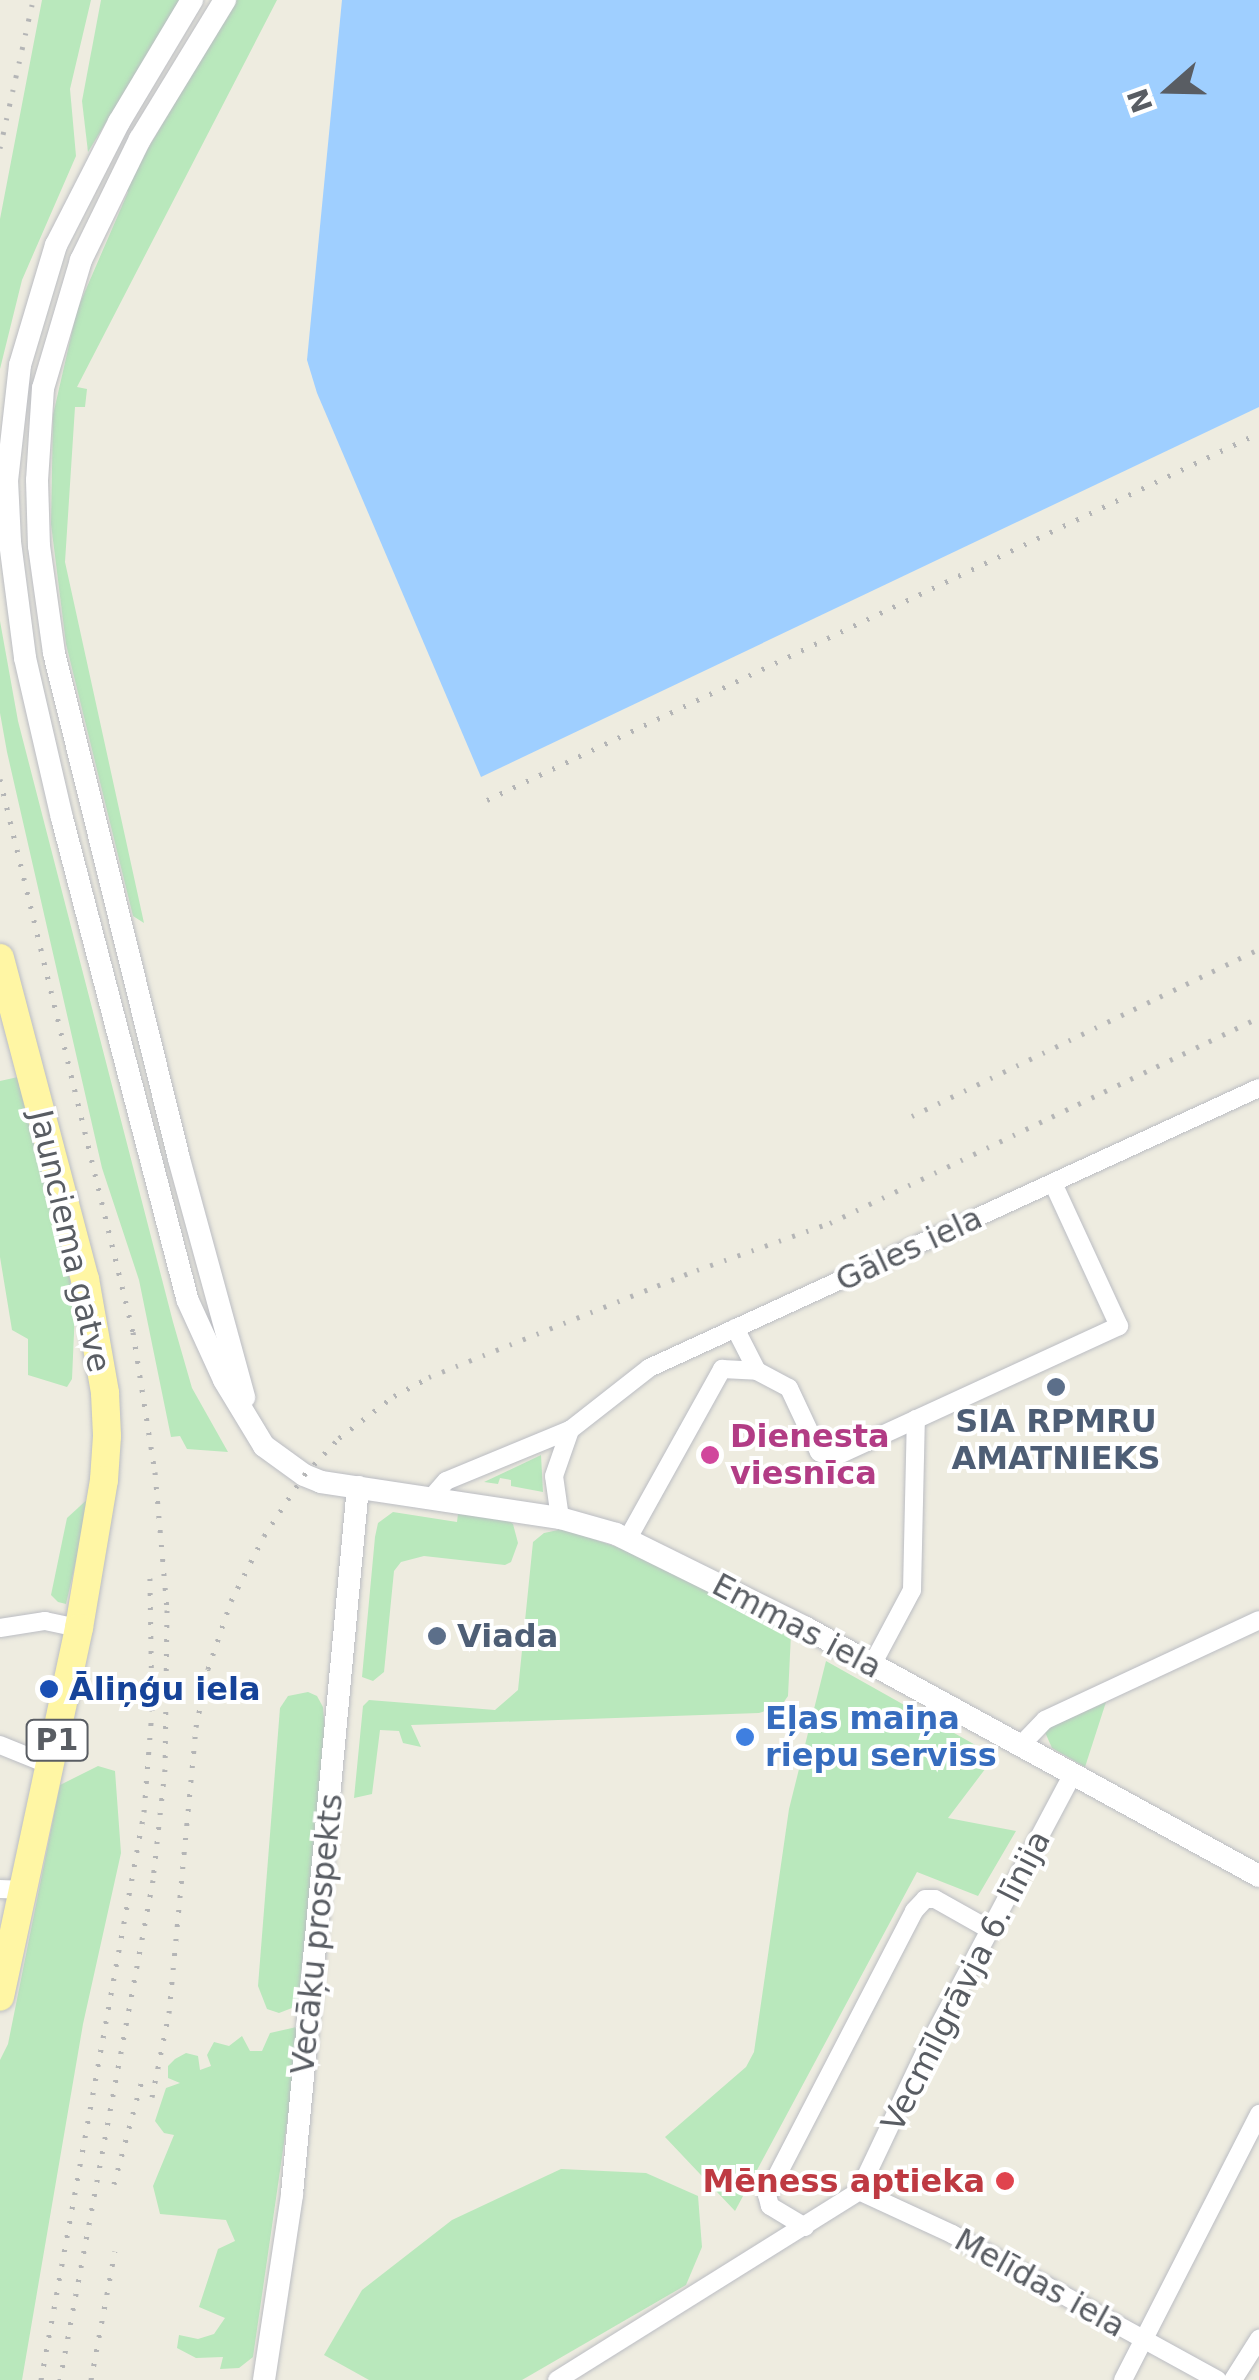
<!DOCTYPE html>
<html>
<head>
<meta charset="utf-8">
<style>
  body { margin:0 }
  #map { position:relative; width:1259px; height:2380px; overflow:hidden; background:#eeece0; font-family:"DejaVu Sans",sans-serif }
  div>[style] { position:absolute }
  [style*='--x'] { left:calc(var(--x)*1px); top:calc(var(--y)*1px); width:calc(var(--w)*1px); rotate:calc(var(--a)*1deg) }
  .green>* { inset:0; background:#b9e8bc }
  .water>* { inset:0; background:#9fcfff }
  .roads { filter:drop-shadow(0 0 2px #bbbdc3) drop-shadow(0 0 2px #bbbdc3) }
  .minor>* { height:18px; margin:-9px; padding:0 9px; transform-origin:9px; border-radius:9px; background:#fff }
  .secondary>* { height:22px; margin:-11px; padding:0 11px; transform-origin:11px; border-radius:11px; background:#fff }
  .primary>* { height:28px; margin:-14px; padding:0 14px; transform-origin:14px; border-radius:14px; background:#fff6a4 }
  .rail>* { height:5px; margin-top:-2.5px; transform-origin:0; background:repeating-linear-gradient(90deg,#b4b5b6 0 2.5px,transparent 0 14.5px) }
  .dots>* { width:28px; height:28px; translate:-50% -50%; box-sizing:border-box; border:5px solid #fff; border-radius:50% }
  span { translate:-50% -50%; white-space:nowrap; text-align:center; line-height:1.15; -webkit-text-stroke:8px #fff; paint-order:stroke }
  .shield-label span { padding:2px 8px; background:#fff; border:2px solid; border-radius:8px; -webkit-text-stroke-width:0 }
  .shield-label { font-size:30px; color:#595d63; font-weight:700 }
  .street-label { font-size:32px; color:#595d63 }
  .service-label { font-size:32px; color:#4e5e75; font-weight:700 }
  .left { translate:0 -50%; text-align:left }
  .hotel-label { font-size:32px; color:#b23c85; font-weight:700 }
  .transit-label { font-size:32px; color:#164399; font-weight:700 }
  .shop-label { font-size:32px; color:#366cbe; font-weight:700 }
  .health-label { font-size:32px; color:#be3a42; font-weight:700 }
  .right { translate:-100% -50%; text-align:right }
  .north { position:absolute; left:1119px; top:40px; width:100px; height:100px; -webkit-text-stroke:8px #fff; paint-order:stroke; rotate:250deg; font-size:28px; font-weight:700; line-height:40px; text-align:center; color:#595d63 }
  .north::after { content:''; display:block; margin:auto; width:35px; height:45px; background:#595d63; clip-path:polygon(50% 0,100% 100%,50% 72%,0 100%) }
</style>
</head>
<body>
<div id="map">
  <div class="green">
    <i style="clip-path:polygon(42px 0,91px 0,70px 89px,76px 156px,22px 280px,0 369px,0 219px)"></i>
    <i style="clip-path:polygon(101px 0,181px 0,88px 152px,82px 101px)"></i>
    <i style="clip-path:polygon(235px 0,277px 0,77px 387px,87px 389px,85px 407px,75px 407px,65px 562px,144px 923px,133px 916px,66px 644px,51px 524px,53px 415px,77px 310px,128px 192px,125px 188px)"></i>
    <i style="clip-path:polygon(0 621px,18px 721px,173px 1322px,192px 1388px,228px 1452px,187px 1449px,180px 1436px,171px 1437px,139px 1280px,102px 1168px,7px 752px,0 713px)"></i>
    <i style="clip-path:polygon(18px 1077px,65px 1250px,75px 1310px,72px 1379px,67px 1387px,28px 1375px,28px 1339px,12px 1330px,0 1257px,0 1081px)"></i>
    <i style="clip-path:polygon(541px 1455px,543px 1492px,511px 1486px,511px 1480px,500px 1478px,498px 1484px,484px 1482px)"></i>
    <i style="clip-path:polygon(91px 1496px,66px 1604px,58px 1602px,51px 1595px,67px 1518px)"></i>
    <i style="clip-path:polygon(393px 1512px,457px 1522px,458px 1514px,505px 1518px,513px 1524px,518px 1543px,511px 1562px,505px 1565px,424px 1556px,401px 1562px,394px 1571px,384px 1672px,373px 1681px,362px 1677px,375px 1537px,378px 1523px)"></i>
    <i style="clip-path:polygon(563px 1529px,656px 1560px,791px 1634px,788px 1696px,781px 1706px,759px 1713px,411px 1725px,421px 1747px,403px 1743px,399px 1731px,380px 1730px,372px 1794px,354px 1798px,363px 1706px,369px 1700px,495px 1710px,518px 1690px,533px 1542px,544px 1533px)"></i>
    <i style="clip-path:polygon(826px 1661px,995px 1756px,948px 1818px,1016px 1831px,978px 1896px,917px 1872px,735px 2211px,665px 2137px,746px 2067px,754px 2052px,789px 1809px)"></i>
    <i style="clip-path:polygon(308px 1692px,317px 1696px,323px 1707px,325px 1731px,299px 1997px,292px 2008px,279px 2013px,267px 2009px,258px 1986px,280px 1708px,288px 1696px)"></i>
    <i style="clip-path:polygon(1106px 1702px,1085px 1767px,1052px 1748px,1044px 1730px)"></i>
    <i style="clip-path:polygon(98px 1766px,115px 1771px,121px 1853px,83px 2024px,22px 2380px,0 2380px,0 2060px,8px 2044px,60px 1785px)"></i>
    <i style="clip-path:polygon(301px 2026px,253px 2357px,239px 2368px,220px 2369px,223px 2357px,196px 2358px,177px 2348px,179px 2335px,198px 2339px,214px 2334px,225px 2318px,199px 2307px,218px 2249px,235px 2241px,226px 2220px,160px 2214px,153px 2186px,174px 2135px,164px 2133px,155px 2121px,166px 2088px,180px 2083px,168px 2078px,168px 2066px,175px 2059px,186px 2053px,198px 2056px,200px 2070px,211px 2066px,207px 2055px,214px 2042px,229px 2046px,242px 2036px,250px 2051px,262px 2051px,270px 2033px)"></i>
    <i style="clip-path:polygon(561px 2169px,646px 2173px,698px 2196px,702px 2247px,686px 2285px,522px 2380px,369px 2380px,324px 2355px,362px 2290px,452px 2220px)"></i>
  </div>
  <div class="water">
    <i style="clip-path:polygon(342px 0,1259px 0,1259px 407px,481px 777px,317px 393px,307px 360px)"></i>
  </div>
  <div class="roads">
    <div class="minor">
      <i style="--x:735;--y:1328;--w:48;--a:62.9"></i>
      <i style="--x:757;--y:1371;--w:36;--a:28"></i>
      <i style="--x:789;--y:1388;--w:71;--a:64.9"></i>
      <i style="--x:819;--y:1452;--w:14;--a:25"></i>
      <i style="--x:832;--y:1458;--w:316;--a:-24.7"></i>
      <i style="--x:1119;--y:1326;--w:157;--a:-114.8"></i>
      <i style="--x:433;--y:1496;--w:20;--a:-49"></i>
      <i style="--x:446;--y:1481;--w:134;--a:-22.4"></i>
      <i style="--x:570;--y:1430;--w:100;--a:-38.1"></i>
      <i style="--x:649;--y:1368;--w:671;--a:-24.66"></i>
      <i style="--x:560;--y:1518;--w:42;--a:-98.1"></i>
      <i style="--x:554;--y:1476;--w:49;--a:-70.8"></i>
      <i style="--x:627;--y:1540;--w:196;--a:-60.9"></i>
      <i style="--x:722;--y:1369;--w:35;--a:3"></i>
      <i style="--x:0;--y:1628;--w:46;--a:-8.8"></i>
      <i style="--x:45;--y:1621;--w:35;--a:12"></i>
      <i style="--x:872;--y:1665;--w:85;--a:-61.9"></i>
      <i style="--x:912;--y:1590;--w:171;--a:-88.7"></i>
      <i style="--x:0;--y:1745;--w:56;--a:22"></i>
      <i style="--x:1020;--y:1746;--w:36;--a:-46"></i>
      <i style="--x:1045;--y:1720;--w:236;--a:-25"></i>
      <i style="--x:0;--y:1889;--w:26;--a:2"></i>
      <i style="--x:859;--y:2191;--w:102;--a:24.8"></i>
      <i style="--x:952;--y:2234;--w:303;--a:28.8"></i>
      <i style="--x:805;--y:2227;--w:41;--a:-149"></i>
      <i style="--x:770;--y:2206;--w:11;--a:-105"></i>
      <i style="--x:767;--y:2195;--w:320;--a:-62.6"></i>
      <i style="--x:914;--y:1911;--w:16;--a:-47"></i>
      <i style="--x:925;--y:1899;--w:10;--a:0"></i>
      <i style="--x:935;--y:1899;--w:63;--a:29.4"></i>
      <i style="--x:557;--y:2380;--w:356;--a:-32"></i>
      <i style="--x:859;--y:2191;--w:154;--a:-64.6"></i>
      <i style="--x:925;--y:2052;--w:314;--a:-62"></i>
      <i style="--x:1123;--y:2380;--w:299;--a:-62.9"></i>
      <i style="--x:1233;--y:2380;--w:49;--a:-57.6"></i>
    </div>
    <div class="secondary">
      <i style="--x:192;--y:0;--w:142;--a:120.9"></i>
      <i style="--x:119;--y:122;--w:138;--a:117.1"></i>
      <i style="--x:56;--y:245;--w:125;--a:106.7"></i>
      <i style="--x:20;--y:365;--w:116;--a:96.4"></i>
      <i style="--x:7;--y:480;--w:62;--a:87.2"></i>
      <i style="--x:10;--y:542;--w:117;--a:82.6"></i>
      <i style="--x:25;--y:658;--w:164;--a:77"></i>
      <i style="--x:62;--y:818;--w:497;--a:75.4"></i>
      <i style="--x:187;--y:1299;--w:89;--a:65.4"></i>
      <i style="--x:224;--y:1380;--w:77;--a:58.8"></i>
      <i style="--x:264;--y:1446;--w:49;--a:35.9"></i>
      <i style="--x:304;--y:1475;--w:18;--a:22"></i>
      <i style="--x:321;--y:1482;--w:242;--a:8.6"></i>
      <i style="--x:560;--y:1518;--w:58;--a:15.9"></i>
      <i style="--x:616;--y:1534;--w:212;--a:26.3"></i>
      <i style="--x:806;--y:1628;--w:516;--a:28.7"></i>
      <i style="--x:225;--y:0;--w:163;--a:121.4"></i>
      <i style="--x:140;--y:139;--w:135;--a:116"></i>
      <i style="--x:81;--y:260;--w:134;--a:106.5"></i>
      <i style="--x:43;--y:388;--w:92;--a:93.7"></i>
      <i style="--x:37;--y:480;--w:66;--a:88.3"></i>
      <i style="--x:39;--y:546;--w:108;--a:82"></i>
      <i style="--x:54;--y:653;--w:521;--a:76.12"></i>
      <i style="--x:179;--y:1159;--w:247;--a:74.7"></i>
      <i style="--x:264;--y:2380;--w:188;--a:-81.4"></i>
      <i style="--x:292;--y:2194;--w:710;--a:-84.67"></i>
    </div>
    <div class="primary">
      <i style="--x:0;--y:958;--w:332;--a:75.2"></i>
      <i style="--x:85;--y:1279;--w:116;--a:80"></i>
      <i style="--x:105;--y:1393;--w:43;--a:87.3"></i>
      <i style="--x:107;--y:1436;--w:44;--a:93.9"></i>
      <i style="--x:104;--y:1480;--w:150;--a:99.6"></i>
      <i style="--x:79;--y:1628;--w:377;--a:102.1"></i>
    </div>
  </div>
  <div class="rail">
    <i style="--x:0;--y:148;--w:152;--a:-77.4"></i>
    <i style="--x:0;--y:779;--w:569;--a:76.48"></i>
    <i style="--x:133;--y:1332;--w:142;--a:81.1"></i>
    <i style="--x:155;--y:1472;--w:139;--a:85"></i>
    <i style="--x:167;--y:1610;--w:159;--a:90.7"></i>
    <i style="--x:165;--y:1769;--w:112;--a:96.2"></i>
    <i style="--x:153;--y:1880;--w:509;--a:100.54"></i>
    <i style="--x:487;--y:800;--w:855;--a:-25.43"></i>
    <i style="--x:912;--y:1116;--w:385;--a:-25.7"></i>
    <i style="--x:152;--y:2097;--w:86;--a:-78.6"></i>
    <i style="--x:169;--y:2013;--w:287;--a:-84.6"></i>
    <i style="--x:196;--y:1727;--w:59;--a:-78.3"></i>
    <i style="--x:208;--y:1669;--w:72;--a:-71.3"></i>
    <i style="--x:231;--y:1601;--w:73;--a:-63.1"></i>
    <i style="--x:264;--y:1536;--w:73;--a:-56.7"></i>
    <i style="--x:304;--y:1475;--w:51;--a:-46.6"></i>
    <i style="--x:339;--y:1438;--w:69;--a:-37.4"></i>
    <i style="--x:394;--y:1396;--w:40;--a:-28"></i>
    <i style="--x:429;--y:1377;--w:289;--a:-21.8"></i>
    <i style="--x:697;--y:1270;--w:141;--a:-19.5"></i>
    <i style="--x:830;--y:1223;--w:476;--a:-25.6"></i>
    <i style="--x:114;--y:2184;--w:115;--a:-74.9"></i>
    <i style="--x:41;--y:2380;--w:577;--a:-79.72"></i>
    <i style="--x:144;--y:1812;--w:101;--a:-85.5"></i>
    <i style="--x:152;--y:1711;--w:133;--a:-90.9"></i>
    <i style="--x:91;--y:2380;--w:131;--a:-79.5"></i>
  </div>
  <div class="dots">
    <i style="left:1056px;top:1387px;background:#5c6f8a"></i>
    <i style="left:710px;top:1455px;background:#d1479c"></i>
    <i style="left:437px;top:1636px;background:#5c6f8a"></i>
    <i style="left:49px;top:1689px;background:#1a4fb4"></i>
    <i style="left:745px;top:1737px;background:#3f7fe0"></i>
    <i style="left:1005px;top:2181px;background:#e0444e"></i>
  </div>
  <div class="shield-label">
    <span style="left:57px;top:1740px">P1</span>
  </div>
  <div class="street-label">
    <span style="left:70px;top:1241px;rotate:77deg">Jaunciema gatve</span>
    <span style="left:909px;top:1249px;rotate:-25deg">Gāles iela</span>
    <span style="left:797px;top:1626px;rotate:28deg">Emmas iela</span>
    <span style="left:317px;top:1934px;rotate:-84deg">Vecāķu prospekts</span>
    <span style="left:966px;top:1981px;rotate:-63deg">Vecmīlgrāvja 6. līnija</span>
    <span style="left:1040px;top:2283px;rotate:29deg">Melīdas iela</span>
  </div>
  <div class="service-label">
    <span style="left:1056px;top:1440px">SIA RPMRU<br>AMATNIEKS</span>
    <span class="left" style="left:457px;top:1636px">Viada</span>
  </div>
  <div class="hotel-label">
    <span class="left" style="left:730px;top:1455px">Dienesta<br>viesnīca</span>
  </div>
  <div class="transit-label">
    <span class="left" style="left:69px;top:1689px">Āliņģu iela</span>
  </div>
  <div class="shop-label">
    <span class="left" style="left:765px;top:1737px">Eļas maiņa<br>riepu serviss</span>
  </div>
  <div class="health-label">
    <span class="right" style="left:985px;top:2181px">Mēness aptieka</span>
  </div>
  <div class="north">N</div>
</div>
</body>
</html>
